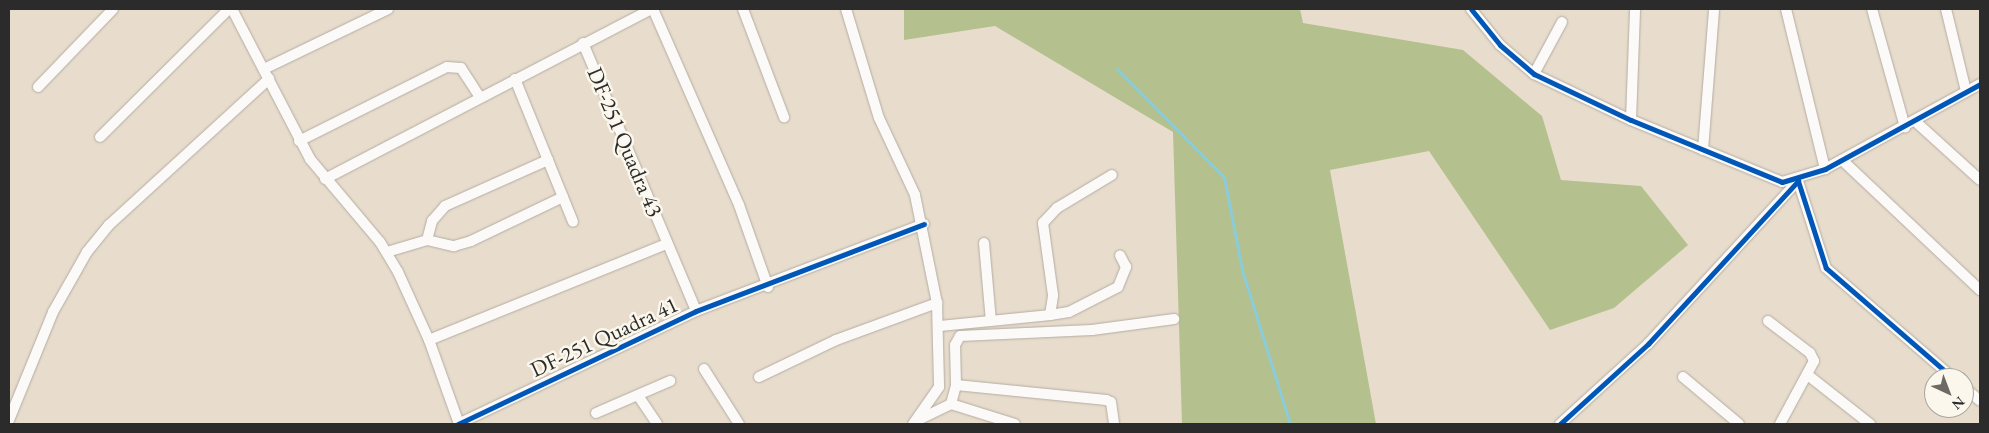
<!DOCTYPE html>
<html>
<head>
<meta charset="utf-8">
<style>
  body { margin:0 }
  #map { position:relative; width:1989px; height:433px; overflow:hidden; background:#e8ddcd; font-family:"EB Garamond",serif }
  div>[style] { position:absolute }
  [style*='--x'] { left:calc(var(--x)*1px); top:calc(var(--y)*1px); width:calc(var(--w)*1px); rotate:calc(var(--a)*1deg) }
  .forest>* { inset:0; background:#b4c08e }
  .stream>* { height:3px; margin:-1.5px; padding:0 1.5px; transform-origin:1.5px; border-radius:1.5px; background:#8accda }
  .roads { filter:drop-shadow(0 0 1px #b3aca2) drop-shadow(0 0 1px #b3aca2) }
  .minor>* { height:10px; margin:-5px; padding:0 5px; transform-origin:5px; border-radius:5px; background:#fcfaf8 }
  .cycleway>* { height:5px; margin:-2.5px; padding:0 2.5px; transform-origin:2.5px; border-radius:2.5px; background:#0057b8 }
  span { translate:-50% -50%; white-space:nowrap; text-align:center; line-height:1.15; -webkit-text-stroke:5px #fbf7ec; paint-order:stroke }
  .street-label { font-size:22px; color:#2b2b2b }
  .frame { position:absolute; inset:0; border:10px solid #2b2b2b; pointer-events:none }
  .north { position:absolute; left:1924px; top:368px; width:50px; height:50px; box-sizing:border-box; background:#fbf7ec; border:1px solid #a8a59f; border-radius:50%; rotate:137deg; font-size:14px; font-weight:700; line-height:20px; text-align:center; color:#2b2b2b }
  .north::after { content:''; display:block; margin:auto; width:18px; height:22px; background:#6d6964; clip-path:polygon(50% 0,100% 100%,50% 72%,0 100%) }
</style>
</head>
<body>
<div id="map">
  <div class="forest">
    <i style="clip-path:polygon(904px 9px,1300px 9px,1303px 23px,1463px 50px,1542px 116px,1561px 180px,1641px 186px,1688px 245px,1614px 308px,1550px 330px,1429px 151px,1330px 170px,1376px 424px,1182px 424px,1173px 132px,995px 26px,904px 40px)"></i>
  </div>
  <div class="stream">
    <i style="--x:1117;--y:69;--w:152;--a:45.3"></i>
    <i style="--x:1224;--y:177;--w:95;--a:79"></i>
    <i style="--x:1242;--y:270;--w:161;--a:72.7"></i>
  </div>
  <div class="roads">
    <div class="minor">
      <i style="--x:232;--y:9;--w:169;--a:62.5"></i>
      <i style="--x:310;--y:159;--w:109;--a:49.9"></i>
      <i style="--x:380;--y:242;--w:35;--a:59"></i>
      <i style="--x:398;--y:272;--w:75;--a:65.5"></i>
      <i style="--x:429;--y:340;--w:89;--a:70.3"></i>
      <i style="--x:653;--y:9;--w:214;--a:66.3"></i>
      <i style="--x:739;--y:205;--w:87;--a:70.5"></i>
      <i style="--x:743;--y:9;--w:116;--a:69.2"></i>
      <i style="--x:846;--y:9;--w:114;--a:73.2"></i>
      <i style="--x:879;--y:118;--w:85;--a:64.9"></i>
      <i style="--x:915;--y:195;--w:110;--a:78.5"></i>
      <i style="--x:937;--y:303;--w:84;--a:88.6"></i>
      <i style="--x:939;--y:387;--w:45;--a:125.1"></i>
      <i style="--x:1471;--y:9;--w:46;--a:51.1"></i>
      <i style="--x:1500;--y:45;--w:45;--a:40.5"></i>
      <i style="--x:1534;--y:74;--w:107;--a:25.4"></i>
      <i style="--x:1631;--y:120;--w:163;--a:22.3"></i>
      <i style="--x:1782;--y:182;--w:45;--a:-16.8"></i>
      <i style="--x:1825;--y:169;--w:177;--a:-28.7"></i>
      <i style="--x:1786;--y:9;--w:165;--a:76.3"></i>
      <i style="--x:1872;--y:9;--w:123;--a:74.4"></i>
      <i style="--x:1946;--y:9;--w:84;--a:76.3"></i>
      <i style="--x:583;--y:43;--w:291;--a:67.1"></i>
      <i style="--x:264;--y:69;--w:138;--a:-25.8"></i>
      <i style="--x:1534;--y:74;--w:59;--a:-61.7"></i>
      <i style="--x:515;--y:79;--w:154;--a:67.9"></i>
      <i style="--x:38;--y:87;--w:108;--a:-46.1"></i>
      <i style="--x:1631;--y:120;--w:111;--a:-87.9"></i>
      <i style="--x:1916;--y:122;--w:86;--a:42.2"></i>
      <i style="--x:100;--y:137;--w:182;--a:-44.8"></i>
      <i style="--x:299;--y:141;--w:165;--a:-26.6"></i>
      <i style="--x:447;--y:67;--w:14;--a:4"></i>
      <i style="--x:461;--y:68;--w:35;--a:57"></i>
      <i style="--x:1703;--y:150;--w:141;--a:-85.5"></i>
      <i style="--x:1842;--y:160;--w:190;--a:43.3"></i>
      <i style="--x:325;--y:179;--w:369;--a:-27.5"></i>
      <i style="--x:427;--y:240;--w:20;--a:-75"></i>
      <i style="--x:432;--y:221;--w:20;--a:-49"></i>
      <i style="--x:445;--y:206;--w:113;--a:-24.1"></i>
      <i style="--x:984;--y:243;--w:78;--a:84.9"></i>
      <i style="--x:387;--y:252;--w:42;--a:-16.7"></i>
      <i style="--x:427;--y:240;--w:28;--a:13"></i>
      <i style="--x:454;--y:246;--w:18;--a:-16"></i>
      <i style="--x:471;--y:241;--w:102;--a:-25.6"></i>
      <i style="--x:1050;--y:315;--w:19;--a:-9"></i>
      <i style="--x:1069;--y:312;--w:55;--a:-27"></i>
      <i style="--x:1118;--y:287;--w:22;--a:-68"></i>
      <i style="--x:1126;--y:267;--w:13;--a:-117"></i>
      <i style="--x:1768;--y:321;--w:53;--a:37.3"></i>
      <i style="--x:1810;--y:353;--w:9;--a:63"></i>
      <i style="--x:1814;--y:361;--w:72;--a:118.4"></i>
      <i style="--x:940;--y:326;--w:111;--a:-5.7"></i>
      <i style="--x:1050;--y:315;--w:20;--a:-81"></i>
      <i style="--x:1053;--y:295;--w:73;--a:-97.9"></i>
      <i style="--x:1043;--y:223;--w:21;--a:-47"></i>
      <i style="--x:1057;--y:208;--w:64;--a:-31"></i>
      <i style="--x:429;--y:340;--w:257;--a:-22"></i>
      <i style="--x:704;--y:369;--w:65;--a:57.5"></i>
      <i style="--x:1809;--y:376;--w:78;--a:38.2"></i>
      <i style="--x:759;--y:377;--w:85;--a:-25.7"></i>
      <i style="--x:836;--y:340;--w:108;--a:-20.1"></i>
      <i style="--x:1683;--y:377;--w:73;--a:40"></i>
      <i style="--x:956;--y:385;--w:151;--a:5.7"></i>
      <i style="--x:1106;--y:400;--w:5;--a:22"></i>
      <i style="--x:1111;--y:402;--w:22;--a:82"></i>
      <i style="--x:1964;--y:387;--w:21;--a:41"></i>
      <i style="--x:639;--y:397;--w:32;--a:56"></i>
      <i style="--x:951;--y:404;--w:67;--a:17.4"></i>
      <i style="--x:596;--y:413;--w:81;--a:-23.4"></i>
      <i style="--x:9;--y:420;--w:117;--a:-67.8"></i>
      <i style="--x:53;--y:312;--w:69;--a:-60.5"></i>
      <i style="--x:87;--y:252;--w:35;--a:-51"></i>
      <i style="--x:109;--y:225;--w:217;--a:-42.4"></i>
      <i style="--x:916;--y:421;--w:39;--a:-26"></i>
      <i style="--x:951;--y:404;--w:20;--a:-75"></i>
      <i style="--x:956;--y:385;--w:40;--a:-91.4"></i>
      <i style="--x:955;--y:345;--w:10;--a:-61"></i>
      <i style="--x:960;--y:336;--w:132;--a:-2.6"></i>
      <i style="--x:1092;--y:330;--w:83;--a:-7.6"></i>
      <i style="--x:458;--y:424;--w:263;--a:-25.4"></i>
      <i style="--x:696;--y:311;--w:244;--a:-20.9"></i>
      <i style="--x:1560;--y:424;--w:119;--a:-42.3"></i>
      <i style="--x:1648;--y:344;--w:222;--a:-47.4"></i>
      <i style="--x:1798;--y:181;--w:91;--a:72.2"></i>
      <i style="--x:1826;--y:268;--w:168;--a:40.9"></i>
    </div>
  </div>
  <div class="cycleway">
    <i style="--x:1471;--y:9;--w:46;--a:51.1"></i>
    <i style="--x:1500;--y:45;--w:45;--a:40.5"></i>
    <i style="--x:1534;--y:74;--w:107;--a:25.4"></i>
    <i style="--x:1631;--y:120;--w:163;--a:22.3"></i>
    <i style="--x:1782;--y:182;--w:45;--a:-16.8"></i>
    <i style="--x:1825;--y:169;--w:177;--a:-28.7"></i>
    <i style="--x:458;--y:424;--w:263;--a:-25.4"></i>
    <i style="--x:696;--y:311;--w:244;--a:-20.9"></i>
    <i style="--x:1560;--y:424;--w:119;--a:-42.3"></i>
    <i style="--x:1648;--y:344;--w:222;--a:-47.4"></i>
    <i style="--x:1798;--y:181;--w:91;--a:72.2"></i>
    <i style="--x:1826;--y:268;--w:168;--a:40.9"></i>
  </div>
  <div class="street-label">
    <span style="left:625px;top:142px;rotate:67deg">DF-251 Quadra 43</span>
    <span style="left:604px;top:337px;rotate:-25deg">DF-251 Quadra 41</span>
  </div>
  <div class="frame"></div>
  <div class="north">N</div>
</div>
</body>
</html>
